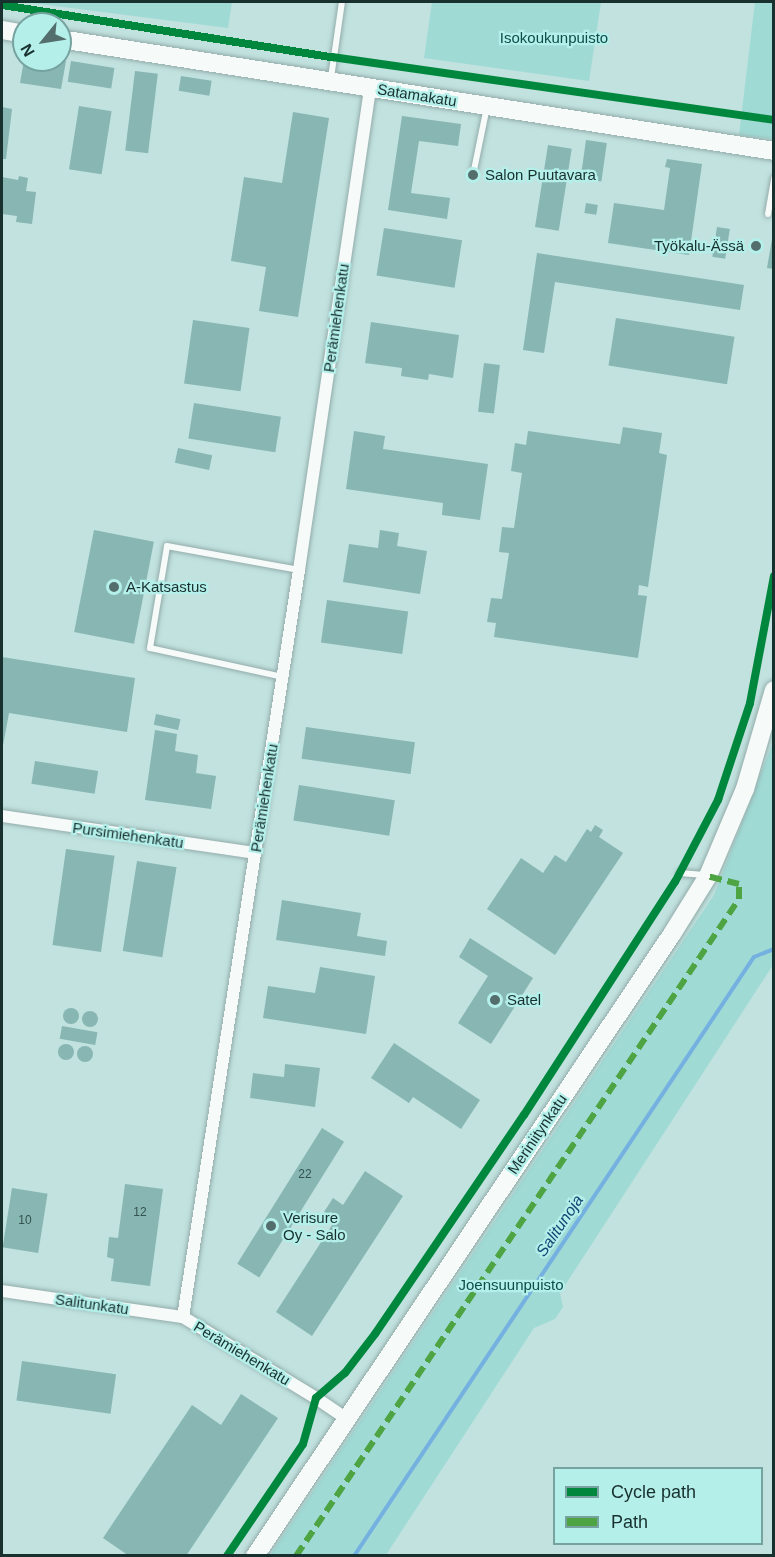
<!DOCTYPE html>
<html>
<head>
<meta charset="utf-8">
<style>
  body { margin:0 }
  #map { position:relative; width:775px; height:1557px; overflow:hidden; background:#c1e2df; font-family:Helvetica,sans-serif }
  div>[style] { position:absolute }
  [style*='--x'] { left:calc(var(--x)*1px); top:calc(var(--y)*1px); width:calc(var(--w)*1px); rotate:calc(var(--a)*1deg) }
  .green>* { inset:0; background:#a0dad5 }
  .stream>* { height:4px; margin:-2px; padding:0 2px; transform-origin:2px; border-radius:2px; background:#75b1e0 }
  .building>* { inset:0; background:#87b6b3; transform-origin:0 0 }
  .round { border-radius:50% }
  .roads { filter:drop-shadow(0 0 2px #93acaa) drop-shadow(0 0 2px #93acaa) }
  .lane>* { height:6px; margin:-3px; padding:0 3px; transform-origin:3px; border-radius:3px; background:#f6fbfa }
  .street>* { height:12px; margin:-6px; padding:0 6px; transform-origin:6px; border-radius:6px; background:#f6fbfa }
  .secondary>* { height:18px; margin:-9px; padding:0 9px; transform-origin:9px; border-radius:9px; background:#f6fbfa }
  .quiet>* { height:6px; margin-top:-3px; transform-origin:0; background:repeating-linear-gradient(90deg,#4ea443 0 12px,transparent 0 18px) }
  .cycleway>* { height:8px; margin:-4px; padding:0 4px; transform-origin:4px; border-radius:4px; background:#00873e }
  .dots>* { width:16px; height:16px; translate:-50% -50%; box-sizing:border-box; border:3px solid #b4efea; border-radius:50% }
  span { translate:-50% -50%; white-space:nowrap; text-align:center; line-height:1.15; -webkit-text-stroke:4.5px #b4efea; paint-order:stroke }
  .number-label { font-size:12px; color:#34524f }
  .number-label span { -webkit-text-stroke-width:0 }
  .park-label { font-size:15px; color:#0c4e4a }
  .street-label { font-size:15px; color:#18302e }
  .poi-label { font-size:15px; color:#18302e }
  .left { translate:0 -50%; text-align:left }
  .right { translate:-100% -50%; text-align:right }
  .water-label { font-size:16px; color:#124774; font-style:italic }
  .frame { position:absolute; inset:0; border:3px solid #18302e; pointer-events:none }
  .legend { position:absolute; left:553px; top:1467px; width:210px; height:78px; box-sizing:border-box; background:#b4efea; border:2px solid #76a39f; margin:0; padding:8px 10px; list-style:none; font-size:18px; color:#18302e }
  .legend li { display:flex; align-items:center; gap:12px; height:30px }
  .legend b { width:30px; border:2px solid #76a39f }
  .north { position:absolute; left:12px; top:12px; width:60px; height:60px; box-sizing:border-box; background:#b4efea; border:2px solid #76a39f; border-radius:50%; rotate:240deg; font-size:16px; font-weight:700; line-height:24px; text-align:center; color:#18302e }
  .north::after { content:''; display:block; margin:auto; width:21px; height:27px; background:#536e6c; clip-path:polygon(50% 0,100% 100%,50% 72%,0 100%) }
</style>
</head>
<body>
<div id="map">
  <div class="green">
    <i style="clip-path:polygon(24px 2px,232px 2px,228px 28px)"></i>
    <i style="clip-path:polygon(432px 2px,601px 2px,589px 81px,424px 58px)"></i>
    <i style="clip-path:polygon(755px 2px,773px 2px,773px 139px,739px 135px)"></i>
    <i style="clip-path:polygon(773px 742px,773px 965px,560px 1293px,563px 1307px,555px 1319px,534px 1328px,386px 1555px,270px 1555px,714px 895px)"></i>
  </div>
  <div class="stream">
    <i style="--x:354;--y:1556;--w:720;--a:-56.27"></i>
    <i style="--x:754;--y:957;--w:22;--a:-22"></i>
  </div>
  <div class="building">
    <i style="clip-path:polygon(24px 60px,66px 61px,61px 89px,20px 83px)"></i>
    <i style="left:71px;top:61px;width:44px;height:21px;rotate:9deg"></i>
    <i style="left:135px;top:71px;width:23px;height:80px;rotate:7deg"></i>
    <i style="left:181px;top:76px;width:31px;height:15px;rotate:9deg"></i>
    <i style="left:79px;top:106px;width:33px;height:64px;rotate:9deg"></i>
    <i style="clip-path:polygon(2px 107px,12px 109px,6px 159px,2px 159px)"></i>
    <i style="clip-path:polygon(293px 112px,329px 118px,298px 317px,259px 311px,266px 267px,231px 261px,244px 177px,282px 183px)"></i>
    <i style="clip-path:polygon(402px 116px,461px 124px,458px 146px,419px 141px,411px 193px,450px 198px,447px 219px,388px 210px)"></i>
    <i style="left:586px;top:140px;width:21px;height:39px;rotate:8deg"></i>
    <i style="left:548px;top:145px;width:24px;height:83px;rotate:9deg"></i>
    <i style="clip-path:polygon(667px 159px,702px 164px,689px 255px,608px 243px,614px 203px,664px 210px,670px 168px,665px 167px)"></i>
    <i style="clip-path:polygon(19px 176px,28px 178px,26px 191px,36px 192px,32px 224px,16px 222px,17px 216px,2px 214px,2px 177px,18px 180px)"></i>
    <i style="left:586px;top:203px;width:12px;height:10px;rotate:9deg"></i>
    <i style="left:717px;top:227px;width:13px;height:30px;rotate:9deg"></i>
    <i style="left:384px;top:228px;width:79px;height:48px;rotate:9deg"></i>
    <i style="clip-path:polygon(772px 239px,774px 239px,774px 269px,767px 268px)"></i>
    <i style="clip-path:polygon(537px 253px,744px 285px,740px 310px,555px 282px,544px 353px,523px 350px)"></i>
    <i style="left:616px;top:318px;width:120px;height:48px;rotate:9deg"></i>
    <i style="left:193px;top:320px;width:57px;height:64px;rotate:8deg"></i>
    <i style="clip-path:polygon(371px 322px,459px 335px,453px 378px,429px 374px,428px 380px,401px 376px,402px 368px,365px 363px)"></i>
    <i style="left:484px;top:363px;width:16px;height:49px;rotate:7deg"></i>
    <i style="left:194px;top:403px;width:88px;height:36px;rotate:9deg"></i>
    <i style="clip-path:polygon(623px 427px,662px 433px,659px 453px,667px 455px,648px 587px,639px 585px,638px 595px,647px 596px,638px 658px,494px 637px,496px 623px,487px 622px,491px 598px,502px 599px,509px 553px,499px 552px,502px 527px,514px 528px,522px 473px,511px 471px,515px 443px,526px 445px,528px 431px,620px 444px)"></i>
    <i style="clip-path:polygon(354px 431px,385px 436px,383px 449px,488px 464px,480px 520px,442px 515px,443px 503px,346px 489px)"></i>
    <i style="left:178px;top:448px;width:35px;height:15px;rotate:12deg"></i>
    <i style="left:94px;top:530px;width:61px;height:104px;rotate:11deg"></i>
    <i style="clip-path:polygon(380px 530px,399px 533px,397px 546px,427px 551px,420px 594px,343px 582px,349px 544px,378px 548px)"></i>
    <i style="left:327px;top:600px;width:82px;height:43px;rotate:8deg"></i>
    <i style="clip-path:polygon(2px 657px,135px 678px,127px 732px,9px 713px,2px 751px)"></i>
    <i style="left:156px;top:714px;width:25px;height:11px;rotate:12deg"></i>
    <i style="left:306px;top:727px;width:110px;height:32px;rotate:8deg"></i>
    <i style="clip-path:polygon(155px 730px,177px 734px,175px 751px,198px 755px,196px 773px,216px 776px,211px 809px,145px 800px)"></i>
    <i style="left:35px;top:761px;width:64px;height:23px;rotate:9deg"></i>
    <i style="left:299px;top:785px;width:97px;height:36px;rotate:9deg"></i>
    <i style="clip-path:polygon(595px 825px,603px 830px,599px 837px,623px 853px,555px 955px,487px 909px,521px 858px,543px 873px,555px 855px,566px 862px,587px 829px,591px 832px)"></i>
    <i style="left:66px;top:849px;width:49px;height:97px;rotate:8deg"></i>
    <i style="left:137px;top:861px;width:40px;height:91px;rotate:9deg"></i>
    <i style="clip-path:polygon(282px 900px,361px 913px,357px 936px,387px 941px,385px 956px,276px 940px)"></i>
    <i style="clip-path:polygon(470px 938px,533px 978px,491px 1044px,458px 1023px,488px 976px,459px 957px)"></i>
    <i style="clip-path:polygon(320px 967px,375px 976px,366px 1034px,263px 1018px,268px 986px,315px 993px)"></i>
    <i class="round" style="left:63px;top:1008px;width:16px;height:16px"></i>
    <i class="round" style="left:82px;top:1011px;width:16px;height:16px"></i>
    <i style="left:62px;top:1026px;width:36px;height:13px;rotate:10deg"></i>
    <i style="clip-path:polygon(394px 1043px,480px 1100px,461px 1129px,413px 1097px,409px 1103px,371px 1078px)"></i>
    <i class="round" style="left:58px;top:1044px;width:16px;height:16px"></i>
    <i class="round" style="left:77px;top:1046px;width:16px;height:16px"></i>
    <i style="clip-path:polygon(285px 1064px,320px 1068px,315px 1107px,250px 1098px,253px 1073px,284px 1077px)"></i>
    <i style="left:322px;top:1128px;width:26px;height:160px;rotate:32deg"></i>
    <i style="clip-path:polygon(365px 1171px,403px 1196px,312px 1336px,276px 1312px,336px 1219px,324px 1212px,333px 1198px,343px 1205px)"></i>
    <i style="clip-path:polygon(125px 1184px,163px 1189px,150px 1286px,111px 1281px,114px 1259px,107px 1257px,109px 1237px,118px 1238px)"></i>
    <i style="left:12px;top:1188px;width:36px;height:60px;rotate:9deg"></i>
    <i style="left:22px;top:1361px;width:95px;height:40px;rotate:8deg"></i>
    <i style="clip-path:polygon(241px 1394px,278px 1418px,186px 1556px,129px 1556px,103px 1538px,192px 1405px,221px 1425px)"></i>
  </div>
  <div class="roads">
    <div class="lane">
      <i style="--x:331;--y:78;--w:77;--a:-81.8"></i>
      <i style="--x:473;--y:175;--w:69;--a:-78.4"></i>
      <i style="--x:768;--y:214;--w:36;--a:-80"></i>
      <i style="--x:283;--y:677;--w:136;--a:-167.7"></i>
      <i style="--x:150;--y:648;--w:103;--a:-80.5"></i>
      <i style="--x:167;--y:546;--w:134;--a:10.3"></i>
      <i style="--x:680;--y:873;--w:24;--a:5"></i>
    </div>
    <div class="street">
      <i style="--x:2;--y:816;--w:256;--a:8.3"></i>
      <i style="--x:2;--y:1291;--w:183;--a:8.2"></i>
      <i style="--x:347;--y:1419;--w:37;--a:-146"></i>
      <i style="--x:316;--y:1398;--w:156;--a:-148.7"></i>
      <i style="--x:183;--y:1317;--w:756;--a:-81.17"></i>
      <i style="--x:299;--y:570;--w:487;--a:-81.6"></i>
    </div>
    <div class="secondary">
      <i style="--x:2;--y:30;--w:22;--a:10"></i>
      <i style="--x:60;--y:39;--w:723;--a:8.91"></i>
      <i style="--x:255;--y:1556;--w:749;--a:-56.16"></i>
      <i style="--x:672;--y:934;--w:68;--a:-58.2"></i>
      <i style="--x:708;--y:876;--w:95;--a:-67"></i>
      <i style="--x:745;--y:789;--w:103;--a:-73.7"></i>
    </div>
  </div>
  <div class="quiet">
    <i style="--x:296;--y:1556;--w:792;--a:-56.01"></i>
    <i style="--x:739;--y:899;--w:15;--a:-90"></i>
    <i style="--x:739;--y:884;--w:32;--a:-166"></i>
  </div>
  <div class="cycleway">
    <i style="--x:2;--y:5;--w:334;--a:9"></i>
    <i style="--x:332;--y:57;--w:446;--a:8.1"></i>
    <i style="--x:227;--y:1556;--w:135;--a:-55.8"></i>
    <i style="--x:303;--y:1444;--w:48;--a:-74.2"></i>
    <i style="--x:316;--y:1398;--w:38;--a:-41"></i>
    <i style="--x:345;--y:1373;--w:49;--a:-52.4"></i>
    <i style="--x:375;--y:1334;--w:265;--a:-55.8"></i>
    <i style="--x:524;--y:1115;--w:278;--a:-57.1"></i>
    <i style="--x:675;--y:882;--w:93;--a:-62.3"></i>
    <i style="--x:718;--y:800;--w:102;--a:-71.7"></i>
    <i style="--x:750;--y:703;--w:129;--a:-79.3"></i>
  </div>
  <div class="dots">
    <i style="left:473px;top:175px;background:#536e6c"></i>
    <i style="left:756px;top:246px;background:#536e6c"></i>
    <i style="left:114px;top:587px;background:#536e6c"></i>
    <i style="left:495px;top:1000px;background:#536e6c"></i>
    <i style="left:271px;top:1226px;background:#536e6c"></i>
  </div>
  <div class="number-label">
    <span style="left:305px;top:1175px">22</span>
    <span style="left:140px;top:1213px">12</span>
    <span style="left:25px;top:1221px">10</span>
  </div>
  <div class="park-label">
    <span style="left:554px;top:38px">Isokoukunpuisto</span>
    <span style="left:511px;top:1285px">Joensuunpuisto</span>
  </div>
  <div class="street-label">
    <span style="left:417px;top:95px;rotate:9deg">Satamakatu</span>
    <span style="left:336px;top:318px;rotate:-82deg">Perämiehenkatu</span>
    <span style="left:264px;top:798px;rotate:-81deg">Perämiehenkatu</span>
    <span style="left:128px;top:835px;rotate:8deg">Pursimiehenkatu</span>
    <span style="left:537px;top:1134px;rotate:-56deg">Meriniitynkatu</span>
    <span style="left:92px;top:1304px;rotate:8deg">Salitunkatu</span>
    <span style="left:242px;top:1353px;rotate:31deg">Perämiehenkatu</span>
  </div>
  <div class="poi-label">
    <span class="left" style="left:485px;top:175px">Salon Puutavara</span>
    <span class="right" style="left:744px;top:246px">Työkalu-Ässä</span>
    <span class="left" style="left:126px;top:587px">A-Katsastus</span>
    <span class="left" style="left:507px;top:1000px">Satel</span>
    <span class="left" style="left:283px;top:1226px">Verisure<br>Oy - Salo</span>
  </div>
  <div class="water-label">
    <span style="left:560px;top:1226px;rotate:-56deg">Salitunoja</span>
  </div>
  <div class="frame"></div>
  <ul class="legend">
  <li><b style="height:8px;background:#00873e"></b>Cycle path</li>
  <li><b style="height:8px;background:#4ea443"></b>Path</li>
  </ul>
  <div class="north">N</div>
</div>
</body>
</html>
